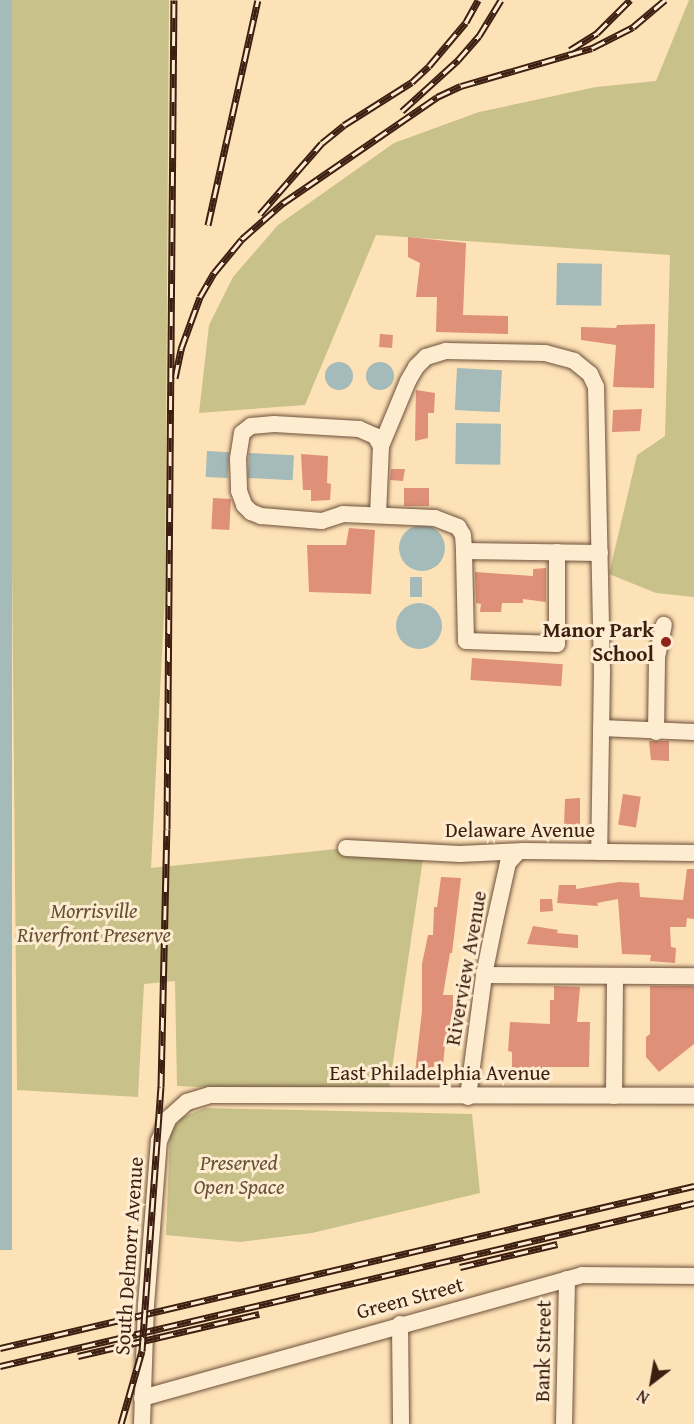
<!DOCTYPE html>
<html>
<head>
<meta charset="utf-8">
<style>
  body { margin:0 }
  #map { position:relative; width:694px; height:1424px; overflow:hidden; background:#fee2b7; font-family:"Gentium Book Plus",serif }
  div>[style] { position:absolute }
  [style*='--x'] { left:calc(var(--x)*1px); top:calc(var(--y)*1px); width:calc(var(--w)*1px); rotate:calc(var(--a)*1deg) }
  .green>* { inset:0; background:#c8c189 }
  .water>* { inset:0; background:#a4bbb9; transform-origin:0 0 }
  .round { border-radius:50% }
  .building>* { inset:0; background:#de9078; transform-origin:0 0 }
  .roads { filter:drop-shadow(0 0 2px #6d503b) drop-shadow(0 0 2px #6d503b) }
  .minor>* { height:16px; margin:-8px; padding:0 8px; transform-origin:8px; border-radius:8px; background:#feecd0 }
  .rail>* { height:7px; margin-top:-3.5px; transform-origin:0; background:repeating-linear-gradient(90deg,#feecd0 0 14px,#3d1f12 0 28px); box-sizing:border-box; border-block:2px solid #3d1f12 }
  .dots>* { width:16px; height:16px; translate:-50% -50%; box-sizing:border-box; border:3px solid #feecd0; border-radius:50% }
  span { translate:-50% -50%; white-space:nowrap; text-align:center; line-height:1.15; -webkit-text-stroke:6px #feecd0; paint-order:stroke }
  .poi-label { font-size:21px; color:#3d1f12; font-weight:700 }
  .right { translate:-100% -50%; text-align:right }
  .street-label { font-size:21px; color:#3d1f12 }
  .park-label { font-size:21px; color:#675036; font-style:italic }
  .north { position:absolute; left:622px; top:1352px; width:60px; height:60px; -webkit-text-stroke:4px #feecd0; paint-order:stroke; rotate:211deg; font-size:16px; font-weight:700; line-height:24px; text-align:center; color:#3d1f12 }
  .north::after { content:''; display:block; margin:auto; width:21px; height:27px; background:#3d1f12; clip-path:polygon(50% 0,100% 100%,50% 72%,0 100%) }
</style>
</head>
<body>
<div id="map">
  <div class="green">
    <i style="clip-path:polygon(12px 0,169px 0,165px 595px,151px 868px,346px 848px,424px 852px,388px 1096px,177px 1086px,175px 981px,144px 984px,138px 1097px,17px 1090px,11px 455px)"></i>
    <i style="clip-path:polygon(689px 0,694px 0,694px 597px,656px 593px,609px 574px,637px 455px,665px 436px,670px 255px,376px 235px,305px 405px,199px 413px,209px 325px,233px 277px,278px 225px,394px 143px,479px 112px,596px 87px,656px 81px)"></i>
    <i style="clip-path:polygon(205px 1108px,472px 1114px,480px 1193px,312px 1233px,240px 1242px,166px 1235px,170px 1133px,181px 1118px)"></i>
  </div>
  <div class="water">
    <i style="left:0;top:0;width:12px;height:1250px"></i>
    <i style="left:557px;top:263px;width:45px;height:42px;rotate:1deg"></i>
    <i class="round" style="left:366px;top:362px;width:28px;height:28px"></i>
    <i class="round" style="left:325px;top:362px;width:28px;height:28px"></i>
    <i style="left:457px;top:368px;width:45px;height:42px;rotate:3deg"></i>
    <i style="left:456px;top:423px;width:45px;height:41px;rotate:1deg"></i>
    <i style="left:207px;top:451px;width:22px;height:26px;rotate:3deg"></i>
    <i style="left:249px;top:453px;width:45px;height:25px;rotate:3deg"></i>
    <i class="round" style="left:399px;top:525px;width:46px;height:46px"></i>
    <i style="left:410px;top:577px;width:12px;height:20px"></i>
    <i class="round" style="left:396px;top:603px;width:46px;height:46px"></i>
  </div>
  <div class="building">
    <i style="clip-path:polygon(408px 237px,466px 243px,463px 315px,508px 316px,508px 334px,436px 332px,437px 297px,416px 297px,420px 263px,408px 257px)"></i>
    <i style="clip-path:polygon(655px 324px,654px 388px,613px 387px,616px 345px,581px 340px,581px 327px,616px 328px,617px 325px)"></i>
    <i style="left:380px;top:334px;width:13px;height:13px;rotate:4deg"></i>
    <i style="clip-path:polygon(416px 390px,435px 393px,434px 413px,428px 413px,428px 438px,415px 441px)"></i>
    <i style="clip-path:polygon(642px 409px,640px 431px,612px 432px,613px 410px)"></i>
    <i style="clip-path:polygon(301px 454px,328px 456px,327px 483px,331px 484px,330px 500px,311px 501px,311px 490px,303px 490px)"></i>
    <i style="clip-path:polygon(391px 469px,405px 469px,403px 481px,390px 480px)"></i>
    <i style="left:404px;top:488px;width:25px;height:18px"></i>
    <i style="left:213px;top:498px;width:18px;height:31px;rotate:3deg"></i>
    <i style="clip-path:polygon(349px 528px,375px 530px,371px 594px,309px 592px,307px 545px,346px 545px)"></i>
    <i style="clip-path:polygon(546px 568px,546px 602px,523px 599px,523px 603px,502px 603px,501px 612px,480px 612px,481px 604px,476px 603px,475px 572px,533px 576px,533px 569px)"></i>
    <i style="left:472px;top:658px;width:91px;height:22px;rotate:4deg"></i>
    <i style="clip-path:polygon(649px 741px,669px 741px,669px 761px,651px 760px)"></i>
    <i style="left:623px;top:794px;width:18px;height:31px;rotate:9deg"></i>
    <i style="clip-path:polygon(580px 798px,580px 829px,564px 827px,565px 799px)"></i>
    <i style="clip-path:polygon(687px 869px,694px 869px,694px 919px,687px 918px,686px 927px,670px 927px,671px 947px,676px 948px,675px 963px,650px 961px,651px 955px,622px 954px,618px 899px,597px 903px,598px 906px,557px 903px,559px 885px,576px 885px,576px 889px,619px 882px,639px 883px,640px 897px,683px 900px)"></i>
    <i style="clip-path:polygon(441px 877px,461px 878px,452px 953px,450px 953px,443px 995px,453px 995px,453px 1045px,445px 1045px,442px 1075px,415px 1073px,422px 1011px,422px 964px,428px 935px,433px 935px,434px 907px,437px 907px)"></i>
    <i style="clip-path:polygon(540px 899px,552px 899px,553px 911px,540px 912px)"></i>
    <i style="clip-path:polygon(533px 926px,558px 930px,557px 933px,578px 935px,578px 948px,527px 944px)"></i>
    <i style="clip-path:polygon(554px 986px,580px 987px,577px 1022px,590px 1022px,589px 1067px,542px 1067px,542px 1072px,512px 1071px,512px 1052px,508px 1051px,510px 1022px,550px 1024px,550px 1000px,554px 1000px)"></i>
    <i style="clip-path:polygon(650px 986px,694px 986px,694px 1044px,659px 1072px,646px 1057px,646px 1037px,650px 1034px)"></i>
  </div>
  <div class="roads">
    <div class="minor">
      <i style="--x:381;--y:446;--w:70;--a:-67.4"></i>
      <i style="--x:408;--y:381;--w:16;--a:-60"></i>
      <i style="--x:416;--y:367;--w:14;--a:-45"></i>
      <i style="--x:426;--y:357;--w:21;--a:-17"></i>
      <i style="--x:446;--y:351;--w:99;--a:1.2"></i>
      <i style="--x:545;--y:353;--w:30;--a:15"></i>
      <i style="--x:574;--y:361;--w:21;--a:39"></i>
      <i style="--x:590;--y:374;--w:14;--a:65"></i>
      <i style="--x:596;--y:387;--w:284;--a:88.8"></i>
      <i style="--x:602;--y:671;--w:181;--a:90.9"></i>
      <i style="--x:378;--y:515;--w:69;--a:-87.5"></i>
      <i style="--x:381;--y:446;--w:12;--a:-121"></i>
      <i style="--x:375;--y:436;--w:17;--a:-156"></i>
      <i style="--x:359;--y:429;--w:85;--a:-176.6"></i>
      <i style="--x:274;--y:424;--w:23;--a:175"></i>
      <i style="--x:251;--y:426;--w:11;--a:142"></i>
      <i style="--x:242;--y:433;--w:26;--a:99"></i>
      <i style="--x:238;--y:459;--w:32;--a:88"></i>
      <i style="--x:239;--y:491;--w:15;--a:70"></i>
      <i style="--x:244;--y:505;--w:10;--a:45"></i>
      <i style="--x:251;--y:512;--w:11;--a:22"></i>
      <i style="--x:261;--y:516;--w:61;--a:4.7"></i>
      <i style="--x:322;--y:521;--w:22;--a:-18"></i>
      <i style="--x:343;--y:514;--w:92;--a:2.5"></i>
      <i style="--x:435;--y:518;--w:25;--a:21"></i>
      <i style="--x:458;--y:527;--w:9;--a:58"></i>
      <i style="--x:463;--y:535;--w:16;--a:86"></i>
      <i style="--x:557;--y:552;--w:92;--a:90"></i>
      <i style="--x:557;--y:644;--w:91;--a:-178.1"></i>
      <i style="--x:466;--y:641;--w:90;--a:-91.3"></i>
      <i style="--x:464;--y:551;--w:136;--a:0.8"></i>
      <i style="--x:601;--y:728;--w:93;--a:2.5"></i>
      <i style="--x:656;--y:732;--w:75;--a:-89.2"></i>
      <i style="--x:657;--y:657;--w:33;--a:-78"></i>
      <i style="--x:346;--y:848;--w:114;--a:3"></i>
      <i style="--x:460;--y:854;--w:64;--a:-2.7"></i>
      <i style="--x:524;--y:851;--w:170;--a:0.7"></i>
      <i style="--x:484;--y:975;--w:210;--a:0.3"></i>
      <i style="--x:614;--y:1096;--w:120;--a:-89.5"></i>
      <i style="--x:468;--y:1097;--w:123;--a:-82.5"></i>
      <i style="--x:484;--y:975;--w:55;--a:-78.5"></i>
      <i style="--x:495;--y:921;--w:59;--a:-77.4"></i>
      <i style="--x:508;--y:863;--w:15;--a:-48"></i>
      <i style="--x:400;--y:1324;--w:100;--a:89.4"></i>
      <i style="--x:142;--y:1398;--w:457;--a:-15.6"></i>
      <i style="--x:582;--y:1275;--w:112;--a:0.5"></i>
      <i style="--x:142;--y:1424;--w:119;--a:-88.1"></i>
      <i style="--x:146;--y:1305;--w:165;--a:-85.5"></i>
      <i style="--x:159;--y:1141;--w:25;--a:-67"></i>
      <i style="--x:169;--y:1118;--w:24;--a:-42"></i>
      <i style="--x:187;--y:1102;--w:24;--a:-17"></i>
      <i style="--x:210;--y:1095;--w:484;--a:0.1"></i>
      <i style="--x:564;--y:1424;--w:145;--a:-88.8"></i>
    </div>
  </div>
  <div class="rail">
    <i style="--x:570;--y:50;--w:32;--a:-32"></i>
    <i style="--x:597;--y:33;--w:47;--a:-45"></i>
    <i style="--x:402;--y:111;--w:76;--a:-42.3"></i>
    <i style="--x:458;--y:60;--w:32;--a:-49"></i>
    <i style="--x:479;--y:36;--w:42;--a:-58.6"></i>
    <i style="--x:260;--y:214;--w:94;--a:-48.9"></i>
    <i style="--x:322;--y:143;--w:28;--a:-39"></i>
    <i style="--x:344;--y:125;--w:80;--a:-32.3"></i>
    <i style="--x:412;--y:82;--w:23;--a:-43"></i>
    <i style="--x:429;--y:66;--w:57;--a:-49.9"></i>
    <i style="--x:466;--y:22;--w:25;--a:-61"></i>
    <i style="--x:208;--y:225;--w:230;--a:-77.5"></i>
    <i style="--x:175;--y:378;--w:30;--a:-78"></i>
    <i style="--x:181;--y:349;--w:55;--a:-69.9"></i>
    <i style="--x:200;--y:297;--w:28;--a:-60"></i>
    <i style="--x:214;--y:273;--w:44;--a:-50.5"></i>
    <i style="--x:242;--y:239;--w:55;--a:-41.3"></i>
    <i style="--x:283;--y:203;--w:187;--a:-34.5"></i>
    <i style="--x:437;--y:97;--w:26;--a:-25"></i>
    <i style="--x:461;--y:86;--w:136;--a:-16.2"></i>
    <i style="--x:592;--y:48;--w:46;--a:-27.1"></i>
    <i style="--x:633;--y:27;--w:42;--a:-40.2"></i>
    <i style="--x:460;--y:1267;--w:100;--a:-13.3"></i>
    <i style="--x:0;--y:1348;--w:713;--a:-13.14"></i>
    <i style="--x:78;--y:1356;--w:186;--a:-13.1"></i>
    <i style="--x:0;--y:1366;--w:713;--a:-13.22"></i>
    <i style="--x:121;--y:1424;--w:76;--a:-74"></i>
    <i style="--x:142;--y:1351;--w:265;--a:-85.9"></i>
    <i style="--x:161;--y:1087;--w:258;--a:-88.7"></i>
    <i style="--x:167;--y:829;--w:829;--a:-89.52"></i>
  </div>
  <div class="dots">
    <i style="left:666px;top:642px;background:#8f2418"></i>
  </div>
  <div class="poi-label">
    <span class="right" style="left:654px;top:642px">Manor Park<br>School</span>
  </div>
  <div class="street-label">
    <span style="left:520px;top:830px">Delaware Avenue</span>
    <span style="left:466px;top:968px;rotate:-80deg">Riverview Avenue</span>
    <span style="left:440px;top:1073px">East Philadelphia Avenue</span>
    <span style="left:129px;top:1256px;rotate:-86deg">South Delmorr Avenue</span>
    <span style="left:410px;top:1298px;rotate:-15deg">Green Street</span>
    <span style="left:543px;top:1351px;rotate:-89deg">Bank Street</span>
  </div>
  <div class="park-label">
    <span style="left:94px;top:923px">Morrisville<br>Riverfront Preserve</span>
    <span style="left:239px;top:1175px">Preserved<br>Open Space</span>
  </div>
  <div class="north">N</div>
</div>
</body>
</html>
